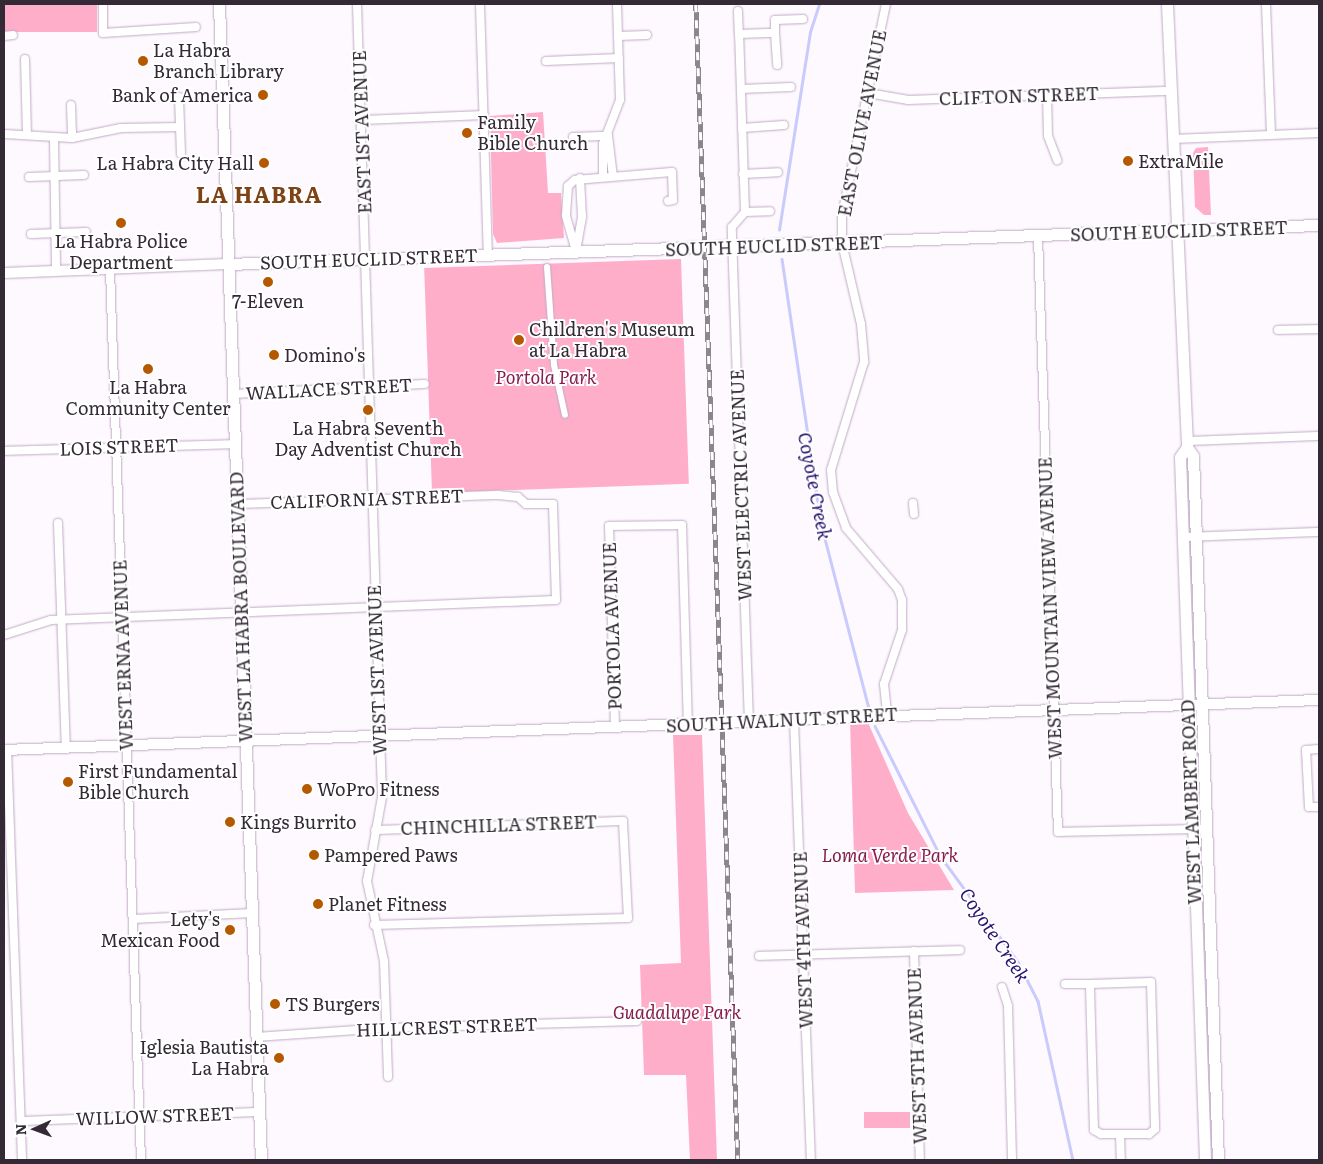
<!DOCTYPE html>
<html>
<head>
<meta charset="utf-8">
<style>
  body { margin:0 }
  #map { position:relative; width:1323px; height:1164px; overflow:hidden; background:#fef9ff; font-family:Literata,serif }
  div>[style] { position:absolute }
  [style*='--x'] { left:calc(var(--x)*1px); top:calc(var(--y)*1px); width:calc(var(--w)*1px); rotate:calc(var(--a)*1deg) }
  .green>* { inset:0; background:#ffaeca; transform-origin:0 0 }
  .stream>* { height:2.5px; margin:-1.25px; padding:0 1.25px; transform-origin:1.25px; border-radius:1.25px; background:#c9cbfd }
  .roads { filter:drop-shadow(0 0 1px #c0aac5) drop-shadow(0 0 1px #c0aac5) }
  .pedestrian>* { height:6px; margin:-3px; padding:0 3px; transform-origin:3px; border-radius:3px; background:#fff }
  .minor>* { height:8px; margin:-4px; padding:0 4px; transform-origin:4px; border-radius:4px; background:#fff }
  .tertiary>* { height:10px; margin:-5px; padding:0 5px; transform-origin:5px; border-radius:5px; background:#fff }
  .secondary>* { height:11px; margin:-5.5px; padding:0 5.5px; transform-origin:5.5px; border-radius:5.5px; background:#fff }
  .rail>* { height:4.5px; margin-top:-2.25px; transform-origin:0; background:repeating-linear-gradient(90deg,#fff 0 8px,#8c858e 0 16px); box-sizing:border-box; border-block:1px solid #8c858e }
  .dots>* { width:14px; height:14px; translate:-50% -50%; box-sizing:border-box; border:2px solid #fff; border-radius:50% }
  span { translate:-50% -50%; white-space:nowrap; text-align:center; line-height:1.15; -webkit-text-stroke:4px #fff; paint-order:stroke }
  .poi-label { font-size:18px; color:#332a35 }
  .left { translate:0 -50%; text-align:left }
  .right { translate:-100% -50%; text-align:right }
  .street-label { font-size:18px; color:#332a35 }
  .park-label { font-size:18px; color:#871d4f; font-style:italic }
  .water-label { font-size:19px; color:#291471; font-style:italic }
  .district-label { font-size:22px; color:#7e4215; font-weight:700; letter-spacing:1px }
  .frame { position:absolute; inset:0; border:5px solid #332a35; pointer-events:none }
  .north { position:absolute; left:10px; top:1104px; width:50px; height:50px; -webkit-text-stroke:4px #fff; paint-order:stroke; rotate:268deg; font-size:14px; font-weight:700; line-height:20px; text-align:center; color:#332a35 }
  .north::after { content:''; display:block; margin:auto; width:18px; height:22px; background:#332a35; clip-path:polygon(50% 0,100% 100%,50% 72%,0 100%) }
</style>
</head>
<body>
<div id="map">
  <div class="green">
    <i style="left:4px;top:4px;width:93px;height:28px"></i>
    <i style="clip-path:polygon(543px 112px,548px 193px,561px 193px,564px 238px,497px 243px,493px 234px,490px 116px)"></i>
    <i style="clip-path:polygon(1208px 147px,1211px 215px,1204px 215px,1195px 207px,1193px 153px,1196px 148px)"></i>
    <i style="left:681px;top:259px;width:225px;height:257px;rotate:88deg"></i>
    <i style="clip-path:polygon(866px 718px,908px 813px,954px 890px,855px 893px,850px 719px)"></i>
    <i style="clip-path:polygon(673px 735px,702px 735px,717px 1160px,690px 1160px,686px 1075px,644px 1075px,640px 965px,681px 963px)"></i>
    <i style="left:910px;top:1112px;width:16px;height:46px;rotate:90deg"></i>
  </div>
  <div class="stream">
    <i style="--x:779;--y:230;--w:200;--a:-81.1"></i>
    <i style="--x:810;--y:32;--w:29;--a:-72"></i>
    <i style="--x:782;--y:259;--w:267;--a:81.6"></i>
    <i style="--x:821;--y:523;--w:191;--a:75.5"></i>
    <i style="--x:875;--y:726;--w:147;--a:63.3"></i>
    <i style="--x:941;--y:857;--w:130;--a:53.7"></i>
    <i style="--x:1018;--y:962;--w:44;--a:62.9"></i>
    <i style="--x:1038;--y:1001;--w:163;--a:77.6"></i>
  </div>
  <div class="roads">
    <div class="pedestrian">
      <i style="--x:547;--y:267;--w:98;--a:85.9"></i>
      <i style="--x:554;--y:365;--w:51;--a:77.6"></i>
    </div>
    <div class="minor">
      <i style="--x:103;--y:4;--w:29;--a:90"></i>
      <i style="--x:103;--y:33;--w:93;--a:-3.7"></i>
      <i style="--x:357;--y:4;--w:793;--a:88.19"></i>
      <i style="--x:382;--y:797;--w:85;--a:100.1"></i>
      <i style="--x:367;--y:881;--w:82;--a:78"></i>
      <i style="--x:384;--y:961;--w:116;--a:88"></i>
      <i style="--x:480;--y:4;--w:250;--a:88.2"></i>
      <i style="--x:886;--y:4;--w:215;--a:101.8"></i>
      <i style="--x:842;--y:214;--w:29;--a:90"></i>
      <i style="--x:842;--y:243;--w:83;--a:76.8"></i>
      <i style="--x:861;--y:324;--w:38;--a:85"></i>
      <i style="--x:864;--y:362;--w:113;--a:107"></i>
      <i style="--x:831;--y:470;--w:22;--a:85"></i>
      <i style="--x:833;--y:492;--w:38;--a:70"></i>
      <i style="--x:846;--y:528;--w:80;--a:49.6"></i>
      <i style="--x:898;--y:589;--w:12;--a:70"></i>
      <i style="--x:902;--y:600;--w:30;--a:90"></i>
      <i style="--x:902;--y:630;--w:57;--a:108.4"></i>
      <i style="--x:884;--y:684;--w:31;--a:84"></i>
      <i style="--x:1266;--y:4;--w:131;--a:87.8"></i>
      <i style="--x:738;--y:11;--w:23;--a:88"></i>
      <i style="--x:775;--y:33;--w:32;--a:86"></i>
      <i style="--x:4;--y:36;--w:9;--a:-6"></i>
      <i style="--x:618;--y:36;--w:29;--a:-2"></i>
      <i style="--x:25;--y:59;--w:75;--a:88.5"></i>
      <i style="--x:546;--y:61;--w:73;--a:-2.4"></i>
      <i style="--x:741;--y:89;--w:50;--a:-2.3"></i>
      <i style="--x:868;--y:93;--w:41;--a:9.9"></i>
      <i style="--x:908;--y:100;--w:263;--a:-2"></i>
      <i style="--x:1047;--y:95;--w:41;--a:88.6"></i>
      <i style="--x:1048;--y:136;--w:26;--a:69"></i>
      <i style="--x:179;--y:97;--w:57;--a:88"></i>
      <i style="--x:71;--y:105;--w:33;--a:88"></i>
      <i style="--x:363;--y:120;--w:121;--a:-2.4"></i>
      <i style="--x:742;--y:128;--w:42;--a:-4.1"></i>
      <i style="--x:4;--y:134;--w:68;--a:3.4"></i>
      <i style="--x:72;--y:138;--w:50;--a:-11.5"></i>
      <i style="--x:121;--y:128;--w:59;--a:-1"></i>
      <i style="--x:608;--y:136;--w:38;--a:83"></i>
      <i style="--x:573;--y:137;--w:35;--a:-2"></i>
      <i style="--x:54;--y:139;--w:132;--a:89.1"></i>
      <i style="--x:1173;--y:139;--w:146;--a:-2.4"></i>
      <i style="--x:743;--y:174;--w:35;--a:-3"></i>
      <i style="--x:603;--y:175;--w:31;--a:-90"></i>
      <i style="--x:603;--y:144;--w:47;--a:-68.9"></i>
      <i style="--x:620;--y:100;--w:96;--a:-91.8"></i>
      <i style="--x:29;--y:177;--w:55;--a:-2.1"></i>
      <i style="--x:745;--y:212;--w:25;--a:-2"></i>
      <i style="--x:31;--y:234;--w:55;--a:-2.1"></i>
      <i style="--x:1038;--y:236;--w:596;--a:88.08"></i>
      <i style="--x:1058;--y:832;--w:148;--a:-1.2"></i>
      <i style="--x:576;--y:251;--w:37;--a:-106"></i>
      <i style="--x:566;--y:215;--w:29;--a:-86"></i>
      <i style="--x:568;--y:186;--w:9;--a:-41"></i>
      <i style="--x:575;--y:180;--w:97;--a:-4.7"></i>
      <i style="--x:672;--y:172;--w:28;--a:88"></i>
      <i style="--x:673;--y:200;--w:5;--a:169"></i>
      <i style="--x:576;--y:251;--w:35;--a:-80"></i>
      <i style="--x:582;--y:217;--w:39;--a:-93"></i>
      <i style="--x:110;--y:269;--w:892;--a:88.01"></i>
      <i style="--x:1278;--y:330;--w:41;--a:-1.4"></i>
      <i style="--x:233;--y:394;--w:192;--a:-3"></i>
      <i style="--x:1187;--y:441;--w:132;--a:-2.2"></i>
      <i style="--x:4;--y:451;--w:231;--a:-1.7"></i>
      <i style="--x:913;--y:503;--w:11;--a:85"></i>
      <i style="--x:58;--y:523;--w:224;--a:88"></i>
      <i style="--x:1183;--y:537;--w:136;--a:-2.1"></i>
      <i style="--x:4;--y:635;--w:49;--a:-17.7"></i>
      <i style="--x:51;--y:620;--w:505;--a:-2.27"></i>
      <i style="--x:556;--y:600;--w:96;--a:-91.8"></i>
      <i style="--x:553;--y:504;--w:27;--a:180"></i>
      <i style="--x:526;--y:504;--w:11;--a:-139"></i>
      <i style="--x:518;--y:497;--w:20;--a:-174"></i>
      <i style="--x:498;--y:495;--w:261;--a:178"></i>
      <i style="--x:794;--y:720;--w:440;--a:87.8"></i>
      <i style="--x:749;--y:723;--w:496;--a:-92"></i>
      <i style="--x:732;--y:227;--w:20;--a:-49"></i>
      <i style="--x:745;--y:212;--w:178;--a:-91.9"></i>
      <i style="--x:739;--y:34;--w:36;--a:-2"></i>
      <i style="--x:775;--y:33;--w:13;--a:-90"></i>
      <i style="--x:775;--y:20;--w:28;--a:-2"></i>
      <i style="--x:615;--y:727;--w:201;--a:-91.7"></i>
      <i style="--x:609;--y:526;--w:73;--a:-0.8"></i>
      <i style="--x:682;--y:525;--w:200;--a:88.3"></i>
      <i style="--x:7;--y:749;--w:411;--a:87.9"></i>
      <i style="--x:1319;--y:749;--w:13;--a:176"></i>
      <i style="--x:1306;--y:750;--w:57;--a:87"></i>
      <i style="--x:1309;--y:807;--w:10;--a:0"></i>
      <i style="--x:133;--y:919;--w:119;--a:-2.9"></i>
      <i style="--x:374;--y:925;--w:254;--a:-1.6"></i>
      <i style="--x:628;--y:918;--w:97;--a:-93"></i>
      <i style="--x:623;--y:821;--w:248;--a:177.9"></i>
      <i style="--x:914;--y:951;--w:209;--a:88.4"></i>
      <i style="--x:759;--y:956;--w:201;--a:-1.7"></i>
      <i style="--x:1151;--y:982;--w:147;--a:88.4"></i>
      <i style="--x:1155;--y:1129;--w:8;--a:140"></i>
      <i style="--x:1149;--y:1134;--w:48;--a:180"></i>
      <i style="--x:1101;--y:1134;--w:8;--a:-150"></i>
      <i style="--x:1094;--y:1130;--w:146;--a:-91.6"></i>
      <i style="--x:1090;--y:984;--w:61;--a:-1.9"></i>
      <i style="--x:1065;--y:984;--w:25;--a:0"></i>
      <i style="--x:1002;--y:987;--w:20;--a:72"></i>
      <i style="--x:1008;--y:1006;--w:154;--a:88.5"></i>
      <i style="--x:256;--y:1037;--w:130;--a:-4"></i>
      <i style="--x:386;--y:1028;--w:251;--a:-1.6"></i>
      <i style="--x:21;--y:1121;--w:238;--a:-2.2"></i>
      <i style="--x:1120;--y:1135;--w:25;--a:88"></i>
    </div>
    <div class="tertiary">
      <i style="--x:4;--y:273;--w:224;--a:-2.3"></i>
      <i style="--x:4;--y:750;--w:1316;--a:-2.18"></i>
    </div>
    <div class="secondary">
      <i style="--x:219;--y:4;--w:1157;--a:87.92"></i>
      <i style="--x:1167;--y:4;--w:443;--a:87.4"></i>
      <i style="--x:1187;--y:447;--w:11;--a:56"></i>
      <i style="--x:1193;--y:456;--w:704;--a:87.97"></i>
      <i style="--x:228;--y:264;--w:1092;--a:-2.05"></i>
      <i style="--x:1187;--y:447;--w:12;--a:125"></i>
      <i style="--x:1180;--y:457;--w:703;--a:87.96"></i>
    </div>
  </div>
  <div class="rail">
    <i style="--x:696;--y:4;--w:1157;--a:87.92"></i>
  </div>
  <div class="dots">
    <i style="left:143px;top:61px;background:#b55900"></i>
    <i style="left:263px;top:95px;background:#b55900"></i>
    <i style="left:467px;top:133px;background:#b55900"></i>
    <i style="left:1128px;top:161px;background:#b55900"></i>
    <i style="left:264px;top:163px;background:#b55900"></i>
    <i style="left:121px;top:223px;background:#b55900"></i>
    <i style="left:268px;top:282px;background:#b55900"></i>
    <i style="left:519px;top:340px;background:#b55900"></i>
    <i style="left:274px;top:355px;background:#b55900"></i>
    <i style="left:148px;top:369px;background:#b55900"></i>
    <i style="left:368px;top:410px;background:#b55900"></i>
    <i style="left:68px;top:782px;background:#b55900"></i>
    <i style="left:307px;top:789px;background:#b55900"></i>
    <i style="left:230px;top:822px;background:#b55900"></i>
    <i style="left:314px;top:855px;background:#b55900"></i>
    <i style="left:318px;top:904px;background:#b55900"></i>
    <i style="left:230px;top:930px;background:#b55900"></i>
    <i style="left:275px;top:1004px;background:#b55900"></i>
    <i style="left:279px;top:1058px;background:#b55900"></i>
  </div>
  <div class="poi-label">
    <span class="left" style="left:153px;top:61px">La Habra<br>Branch Library</span>
    <span class="right" style="left:253px;top:95px">Bank of America</span>
    <span class="left" style="left:477px;top:133px">Family<br>Bible Church</span>
    <span class="left" style="left:1138px;top:161px">ExtraMile</span>
    <span class="right" style="left:254px;top:163px">La Habra City Hall</span>
    <span style="left:121px;top:252px">La Habra Police<br>Department</span>
    <span style="left:268px;top:301px">7-Eleven</span>
    <span class="left" style="left:529px;top:340px">Children's Museum<br>at La Habra</span>
    <span class="left" style="left:284px;top:355px">Domino's</span>
    <span style="left:148px;top:398px">La Habra<br>Community Center</span>
    <span style="left:368px;top:439px">La Habra Seventh<br>Day Adventist Church</span>
    <span class="left" style="left:78px;top:782px">First Fundamental<br>Bible Church</span>
    <span class="left" style="left:317px;top:789px">WoPro Fitness</span>
    <span class="left" style="left:240px;top:822px">Kings Burrito</span>
    <span class="left" style="left:324px;top:855px">Pampered Paws</span>
    <span class="left" style="left:328px;top:904px">Planet Fitness</span>
    <span class="right" style="left:220px;top:930px">Lety's<br>Mexican Food</span>
    <span class="left" style="left:285px;top:1004px">TS Burgers</span>
    <span class="right" style="left:269px;top:1058px">Iglesia Bautista<br>La Habra</span>
  </div>
  <div class="street-label">
    <span style="left:1019px;top:96px;rotate:-2deg">CLIFTON STREET</span>
    <span style="left:862px;top:123px;rotate:-79deg">EAST OLIVE AVENUE</span>
    <span style="left:362px;top:132px;rotate:-92deg">EAST 1ST AVENUE</span>
    <span style="left:1179px;top:231px;rotate:-2deg">SOUTH EUCLID STREET</span>
    <span style="left:774px;top:246px;rotate:-2deg">SOUTH EUCLID STREET</span>
    <span style="left:369px;top:259px;rotate:-2deg">SOUTH EUCLID STREET</span>
    <span style="left:329px;top:389px;rotate:-3deg">WALLACE STREET</span>
    <span style="left:119px;top:447px;rotate:-2deg">LOIS STREET</span>
    <span style="left:741px;top:485px;rotate:-92deg">WEST ELECTRIC AVENUE</span>
    <span style="left:367px;top:499px;rotate:-2deg">CALIFORNIA STREET</span>
    <span style="left:241px;top:607px;rotate:-92deg">WEST LA HABRA BOULEVARD</span>
    <span style="left:1050px;top:608px;rotate:-92deg">WEST MOUNTAIN VIEW AVENUE</span>
    <span style="left:612px;top:626px;rotate:-92deg">PORTOLA AVENUE</span>
    <span style="left:123px;top:655px;rotate:-92deg">WEST ERNA AVENUE</span>
    <span style="left:377px;top:670px;rotate:-92deg">WEST 1ST AVENUE</span>
    <span style="left:782px;top:720px;rotate:-3deg">SOUTH WALNUT STREET</span>
    <span style="left:1191px;top:802px;rotate:-92deg">WEST LAMBERT ROAD</span>
    <span style="left:499px;top:825px;rotate:-2deg">CHINCHILLA STREET</span>
    <span style="left:803px;top:940px;rotate:-92deg">WEST 4TH AVENUE</span>
    <span style="left:447px;top:1027px;rotate:-2deg">HILLCREST STREET</span>
    <span style="left:917px;top:1056px;rotate:-92deg">WEST 5TH AVENUE</span>
    <span style="left:155px;top:1116px;rotate:-2deg">WILLOW STREET</span>
  </div>
  <div class="park-label">
    <span style="left:546px;top:377px">Portola Park</span>
    <span style="left:890px;top:855px">Loma Verde Park</span>
    <span style="left:677px;top:1012px">Guadalupe Park</span>
  </div>
  <div class="water-label">
    <span style="left:815px;top:486px;rotate:79deg">Coyote Creek</span>
    <span style="left:995px;top:935px;rotate:56deg">Coyote Creek</span>
  </div>
  <div class="district-label">
    <span style="left:259px;top:194px">LA HABRA</span>
  </div>
  <div class="frame"></div>
  <div class="north">N</div>
</div>
</body>
</html>
